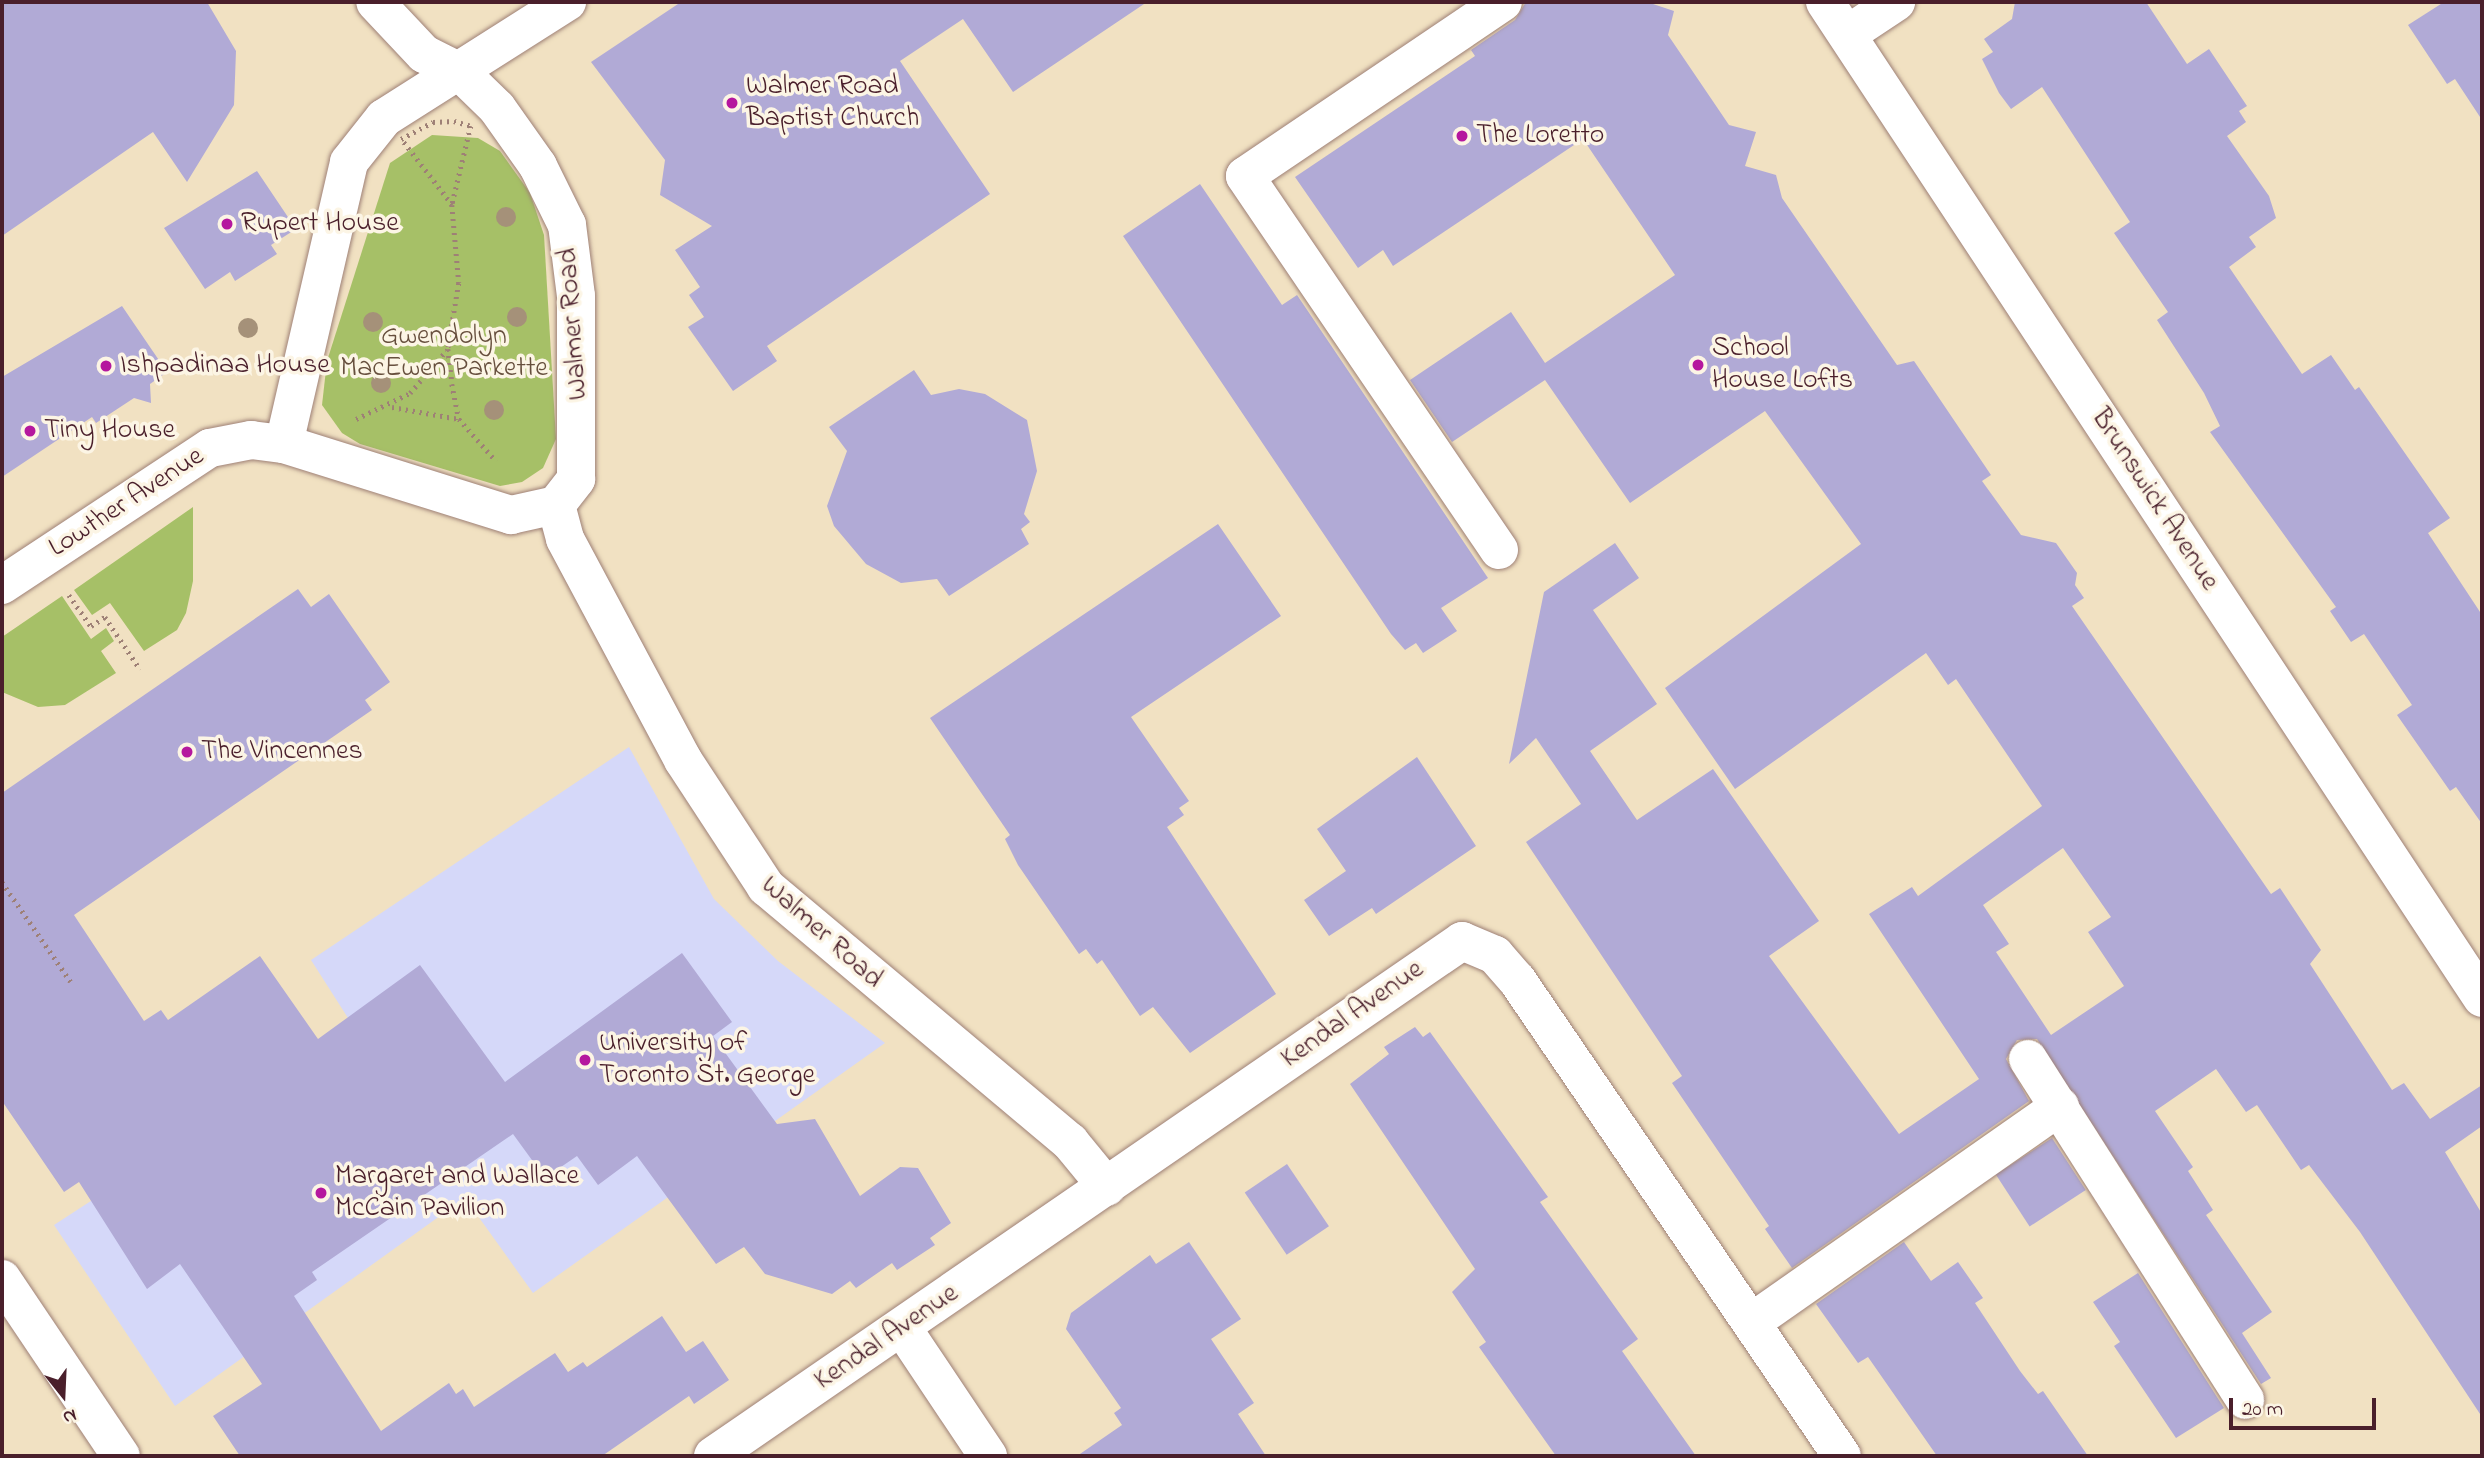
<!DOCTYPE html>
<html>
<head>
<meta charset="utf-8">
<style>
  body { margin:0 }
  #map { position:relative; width:2484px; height:1458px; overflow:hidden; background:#f1e1c2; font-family:"Indie Flower",sans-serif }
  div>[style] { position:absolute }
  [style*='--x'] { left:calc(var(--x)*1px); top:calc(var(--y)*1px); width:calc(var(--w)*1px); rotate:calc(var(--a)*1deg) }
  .built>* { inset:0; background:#d5d8f9 }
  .green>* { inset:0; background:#a6c067 }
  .building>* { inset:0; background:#b1aad6; transform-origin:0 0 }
  .path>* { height:4.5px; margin-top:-2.25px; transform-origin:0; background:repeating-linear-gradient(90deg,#9e8076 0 2px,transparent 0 7px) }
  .roads { filter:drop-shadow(0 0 2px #9e8076) drop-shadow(0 0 2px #9e8076) }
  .minor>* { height:38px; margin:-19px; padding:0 19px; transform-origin:19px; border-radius:19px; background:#fff }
  .major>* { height:38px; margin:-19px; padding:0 19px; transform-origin:19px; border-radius:19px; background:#fff }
  .trees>* { width:20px; height:20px; margin:-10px; border-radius:50%; background:#a59179 }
  .dots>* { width:19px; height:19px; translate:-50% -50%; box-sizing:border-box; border:4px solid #fcf5e5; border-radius:50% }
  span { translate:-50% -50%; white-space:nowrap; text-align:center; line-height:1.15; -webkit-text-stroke:7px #fcf5e5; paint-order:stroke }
  .poi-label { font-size:28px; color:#4a1f2b }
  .left { translate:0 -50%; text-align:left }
  .street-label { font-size:28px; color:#4a1f2b }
  .park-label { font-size:28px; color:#664f3d }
  .frame { position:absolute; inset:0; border:4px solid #4a1f2b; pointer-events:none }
  .north { position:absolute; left:28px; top:1360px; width:70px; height:70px; -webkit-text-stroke:5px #fcf5e5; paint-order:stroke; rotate:162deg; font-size:19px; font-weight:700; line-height:28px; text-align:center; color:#4a1f2b }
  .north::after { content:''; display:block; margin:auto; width:24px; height:32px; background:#4a1f2b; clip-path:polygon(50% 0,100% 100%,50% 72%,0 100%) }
  .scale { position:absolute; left:2229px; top:1398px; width:147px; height:32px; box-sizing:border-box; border:4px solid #4a1f2b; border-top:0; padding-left:9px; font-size:21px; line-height:24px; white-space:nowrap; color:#4a1f2b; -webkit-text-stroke:5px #fcf5e5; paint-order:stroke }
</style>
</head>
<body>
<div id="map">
  <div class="built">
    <i style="clip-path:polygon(629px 747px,714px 899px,778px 961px,885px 1043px,533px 1293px,465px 1198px,175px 1406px,54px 1225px,355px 1029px,311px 960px)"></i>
  </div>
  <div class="green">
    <i style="clip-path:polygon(432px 135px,478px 138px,500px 151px,530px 193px,544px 235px,556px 439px,543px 468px,522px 482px,500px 486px,360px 444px,342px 433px,322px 405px,327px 361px,390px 163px)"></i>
    <i style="clip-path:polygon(193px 507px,193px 581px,186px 613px,177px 630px,144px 651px,110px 603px,92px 615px,74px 590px)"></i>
    <i style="clip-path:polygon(62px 596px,91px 639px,106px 628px,114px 641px,101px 651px,116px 673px,65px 705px,38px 707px,2px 692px,2px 637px)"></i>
  </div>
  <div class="building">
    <i style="clip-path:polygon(2px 2px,207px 2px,236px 51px,234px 105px,187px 182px,153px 132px,2px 236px)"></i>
    <i style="clip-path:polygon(681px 2px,1147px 2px,1013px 92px,963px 19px,900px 61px,990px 194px,767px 346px,777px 361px,733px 391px,688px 327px,704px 317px,689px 295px,700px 287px,675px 250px,712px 226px,660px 195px,665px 160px,591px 62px)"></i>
    <i style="clip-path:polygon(evenodd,1526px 2px,1647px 2px,1674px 11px,1668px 35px,1729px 125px,1756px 132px,1745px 166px,1776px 175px,1782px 198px,1897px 365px,1914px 361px,1991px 475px,1982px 481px,2021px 535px,2056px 543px,2077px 573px,2075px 585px,2084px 598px,2072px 606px,2271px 894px,2280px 888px,2321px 950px,2310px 964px,2392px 1090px,2404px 1083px,2430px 1119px,2482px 1085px,2482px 1126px,2445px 1152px,2482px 1214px,2482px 1417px,2360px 1232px,2309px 1165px,2301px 1170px,2257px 1105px,2246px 1112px,2216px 1069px,2155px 1111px,2193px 1167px,2188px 1171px,2213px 1210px,2206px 1215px,2272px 1312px,2242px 1333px,2271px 1378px,2261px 1384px,2037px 1039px,2017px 1040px,2006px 1059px,2029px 1101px,1792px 1268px,1765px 1229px,1769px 1226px,1672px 1083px,1682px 1076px,1526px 842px,1581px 804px,1536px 738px,1509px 764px,1544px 592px,1615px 543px,1639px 578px,1593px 610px,1657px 704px,1590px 751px,1637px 820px,1713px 769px,1819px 921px,1769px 956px,1899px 1134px,1979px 1079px,1869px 914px,1912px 887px,1918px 896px,2042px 806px,1956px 679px,1948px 685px,1926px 653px,1735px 789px,1665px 688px,1861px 544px,1765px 411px,1630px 503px,1545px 380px,1452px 442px,1410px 380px,1511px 312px,1545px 363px,1675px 275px,1583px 139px,1393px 266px,1383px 250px,1358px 268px,1295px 177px,1475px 56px,1471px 50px,1515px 20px,1526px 2px,2063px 848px,2111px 917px,2088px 932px,2124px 986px,2051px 1035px,1996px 952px,2009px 944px,1983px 905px,2063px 848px)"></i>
    <i style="clip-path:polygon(2015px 2px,2146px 2px,2187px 64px,2209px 49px,2247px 106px,2239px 111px,2246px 122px,2227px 136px,2269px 196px,2276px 218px,2249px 237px,2256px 247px,2229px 267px,2302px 374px,2331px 355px,2355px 390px,2359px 387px,2450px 518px,2428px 533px,2482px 615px,2482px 824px,2456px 787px,2450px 791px,2397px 715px,2412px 705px,2364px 634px,2351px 642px,2330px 611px,2336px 607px,2210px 432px,2220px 426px,2204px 393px,2157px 320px,2168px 312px,2114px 233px,2130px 222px,2042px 87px,2011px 109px,1999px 93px,1982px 59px,1993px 52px,1984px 39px,2012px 19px)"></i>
    <i style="clip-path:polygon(2444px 2px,2482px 2px,2482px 120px,2455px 79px,2447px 84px,2408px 25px)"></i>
    <i style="clip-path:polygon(257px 171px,296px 229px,271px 245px,277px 254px,235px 281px,230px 272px,205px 289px,164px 228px)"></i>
    <i style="clip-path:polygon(1200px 184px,1282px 305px,1297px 295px,1488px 578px,1441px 608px,1457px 631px,1423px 653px,1416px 643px,1405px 650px,1391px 634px,1123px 236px)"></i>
    <i style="clip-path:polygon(122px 306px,167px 372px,150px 384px,151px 403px,134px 398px,96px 423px,92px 417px,2px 477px,2px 377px)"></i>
    <i style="clip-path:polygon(914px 370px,931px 395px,959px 389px,985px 394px,1027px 420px,1037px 471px,1024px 514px,1030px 522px,1021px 529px,1029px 544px,949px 596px,937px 579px,901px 583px,866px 564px,834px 526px,827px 506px,847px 451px,829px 427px)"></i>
    <i style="clip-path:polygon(1218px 524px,1281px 616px,1131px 717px,1189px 801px,1179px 808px,1184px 815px,1167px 827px,1276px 994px,1190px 1053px,1153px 1007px,1140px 1016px,1102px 960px,1097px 964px,1086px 949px,1079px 954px,1018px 865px,1005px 839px,1010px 835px,930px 718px)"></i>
    <i style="clip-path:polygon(298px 589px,311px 607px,329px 594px,390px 682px,365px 700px,372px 710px,74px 915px,144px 1021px,161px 1010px,168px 1020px,260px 956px,318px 1039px,420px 965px,505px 1082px,682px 953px,732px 1022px,713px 1036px,777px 1124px,815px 1119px,860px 1196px,900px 1167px,918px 1168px,951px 1223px,930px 1238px,935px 1245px,897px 1270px,892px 1263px,856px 1288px,850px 1281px,832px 1294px,765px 1274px,744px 1247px,716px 1264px,637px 1156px,598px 1185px,577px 1156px,545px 1178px,513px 1134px,312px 1272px,317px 1280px,294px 1296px,381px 1431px,449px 1383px,456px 1394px,463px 1389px,474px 1407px,555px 1353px,568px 1372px,583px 1362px,587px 1367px,662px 1316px,686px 1352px,703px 1341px,729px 1380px,694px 1404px,689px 1396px,602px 1456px,240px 1456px,213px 1416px,262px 1384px,180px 1264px,147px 1289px,79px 1182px,64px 1192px,2px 1101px,2px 793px)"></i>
    <i style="clip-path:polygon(1417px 757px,1476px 846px,1376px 914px,1372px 908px,1329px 936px,1304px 900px,1346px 871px,1317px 829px)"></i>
    <i style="clip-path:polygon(1415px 1027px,1423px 1037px,1430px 1032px,1548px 1197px,1540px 1202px,1638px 1339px,1622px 1351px,1696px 1456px,1556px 1456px,1479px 1347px,1486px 1342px,1452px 1292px,1475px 1269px,1350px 1084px,1389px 1054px,1384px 1047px)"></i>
    <i style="left:2052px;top:1138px;width:62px;height:67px;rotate:57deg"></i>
    <i style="left:1287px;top:1164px;width:75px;height:51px;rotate:56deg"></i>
    <i style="clip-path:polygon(1189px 1242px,1241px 1319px,1211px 1339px,1254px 1403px,1238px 1414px,1266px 1456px,1077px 1456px,1122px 1425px,1114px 1413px,1121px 1408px,1066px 1329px,1071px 1313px,1150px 1255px,1156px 1264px)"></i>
    <i style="clip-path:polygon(1904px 1242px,1931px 1281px,1958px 1262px,1983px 1298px,1975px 1303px,2020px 1371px,2038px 1394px,2043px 1391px,2088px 1456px,1937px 1456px,1868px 1357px,1858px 1363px,1816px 1304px)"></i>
    <i style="clip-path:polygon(2138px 1273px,2224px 1408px,2176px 1438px,2114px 1346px,2120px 1342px,2093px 1302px)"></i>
  </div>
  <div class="path">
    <i style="--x:454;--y:121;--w:18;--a:16"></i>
    <i style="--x:471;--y:126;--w:81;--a:103.5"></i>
    <i style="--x:452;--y:205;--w:83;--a:-127.7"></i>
    <i style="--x:401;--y:139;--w:36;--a:-28"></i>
    <i style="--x:433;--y:122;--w:21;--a:-3"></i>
    <i style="--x:452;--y:205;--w:78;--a:84.9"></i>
    <i style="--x:459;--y:283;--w:67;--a:99.5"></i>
    <i style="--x:448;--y:349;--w:35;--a:83"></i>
    <i style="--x:452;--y:384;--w:36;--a:79"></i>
    <i style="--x:459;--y:419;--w:56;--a:48.6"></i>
    <i style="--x:392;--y:407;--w:68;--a:10.2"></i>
    <i style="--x:356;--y:419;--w:60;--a:-25.7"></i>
    <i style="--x:410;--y:393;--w:57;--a:-49.3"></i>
    <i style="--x:69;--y:595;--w:38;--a:55"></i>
    <i style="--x:91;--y:626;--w:17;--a:-33"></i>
    <i style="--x:105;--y:617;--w:63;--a:56.1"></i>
    <i style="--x:2;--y:882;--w:121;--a:55.4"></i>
  </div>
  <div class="roads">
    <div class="minor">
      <i style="--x:1825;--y:2;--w:1193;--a:56.59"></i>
      <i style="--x:1848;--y:34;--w:58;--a:-33.7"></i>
      <i style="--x:284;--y:444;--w:289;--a:-77"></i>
      <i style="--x:349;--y:162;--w:56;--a:-51.5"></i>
      <i style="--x:384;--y:118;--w:217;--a:-32.4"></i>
      <i style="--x:556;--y:505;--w:35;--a:75"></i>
      <i style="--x:565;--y:539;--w:251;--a:61.9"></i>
      <i style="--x:683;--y:760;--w:152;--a:56.8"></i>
      <i style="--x:766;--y:887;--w:397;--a:40"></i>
      <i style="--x:1070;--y:1142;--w:58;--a:50.6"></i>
      <i style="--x:1499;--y:550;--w:452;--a:-124.2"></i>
      <i style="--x:1245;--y:176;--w:311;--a:-34"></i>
      <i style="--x:2;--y:585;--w:249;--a:-33.4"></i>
      <i style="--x:210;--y:448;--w:42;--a:-11"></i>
      <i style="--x:251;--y:440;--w:33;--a:7"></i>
      <i style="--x:284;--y:444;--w:238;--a:17.4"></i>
      <i style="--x:511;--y:515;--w:46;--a:-12.5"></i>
      <i style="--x:556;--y:505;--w:33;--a:-52"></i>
      <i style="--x:576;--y:479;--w:183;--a:-90"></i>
      <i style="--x:576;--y:296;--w:72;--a:-97.2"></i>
      <i style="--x:567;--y:225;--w:66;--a:-116.2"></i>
      <i style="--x:538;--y:166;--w:71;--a:-125.3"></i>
      <i style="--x:497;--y:108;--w:52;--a:-135.8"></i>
      <i style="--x:460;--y:72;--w:40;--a:-153.4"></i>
      <i style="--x:424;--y:54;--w:71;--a:-133.3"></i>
      <i style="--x:2028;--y:1059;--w:404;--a:57.5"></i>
      <i style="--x:1752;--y:1322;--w:376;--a:-35"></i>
      <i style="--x:903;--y:1329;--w:153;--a:56.2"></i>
      <i style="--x:713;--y:1456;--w:909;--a:-34.51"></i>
      <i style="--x:1462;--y:941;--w:36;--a:23"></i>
      <i style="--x:1495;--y:955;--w:33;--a:49"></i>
      <i style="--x:1517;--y:980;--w:576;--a:55.68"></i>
    </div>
    <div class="major">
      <i style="--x:2;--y:1279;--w:213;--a:56.1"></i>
    </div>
  </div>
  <div class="trees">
    <i style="left:506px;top:217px"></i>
    <i style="left:517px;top:317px"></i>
    <i style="left:373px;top:322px"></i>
    <i style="left:248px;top:328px"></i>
    <i style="left:381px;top:383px"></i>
    <i style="left:494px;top:410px"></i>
  </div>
  <div class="dots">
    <i style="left:732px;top:103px;background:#b5179e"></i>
    <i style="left:1462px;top:136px;background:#b5179e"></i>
    <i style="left:227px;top:224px;background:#b5179e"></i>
    <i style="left:1698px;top:365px;background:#b5179e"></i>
    <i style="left:106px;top:366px;background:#b5179e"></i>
    <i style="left:30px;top:431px;background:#b5179e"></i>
    <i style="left:187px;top:752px;background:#b5179e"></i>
    <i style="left:585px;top:1060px;background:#b5179e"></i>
    <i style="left:321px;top:1193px;background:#b5179e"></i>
  </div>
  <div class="poi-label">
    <span class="left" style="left:746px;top:103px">Walmer Road<br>Baptist Church</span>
    <span class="left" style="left:1476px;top:136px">The Loretto</span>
    <span class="left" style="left:241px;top:224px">Rupert House</span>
    <span class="left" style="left:1712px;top:365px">School<br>House Lofts</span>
    <span class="left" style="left:120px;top:366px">Ishpadinaa House</span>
    <span class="left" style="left:44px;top:431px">Tiny House</span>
    <span class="left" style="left:201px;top:752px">The Vincennes</span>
    <span class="left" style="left:599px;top:1060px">University of<br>Toronto St. George</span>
    <span class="left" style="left:335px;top:1193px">Margaret and Wallace<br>McCain Pavilion</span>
  </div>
  <div class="street-label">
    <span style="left:574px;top:324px;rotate:-94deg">Walmer Road</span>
    <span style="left:2154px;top:500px;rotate:57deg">Brunswick Avenue</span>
    <span style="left:127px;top:503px;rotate:-33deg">Lowther Avenue</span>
    <span style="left:821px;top:933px;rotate:42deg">Walmer Road</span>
    <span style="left:1353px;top:1015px;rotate:-35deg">Kendal Avenue</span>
    <span style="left:887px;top:1338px;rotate:-34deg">Kendal Avenue</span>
  </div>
  <div class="park-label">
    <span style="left:444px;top:353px">Gwendolyn<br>MacEwen Parkette</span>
  </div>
  <div class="frame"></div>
  <div class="north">N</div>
  <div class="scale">20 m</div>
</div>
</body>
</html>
